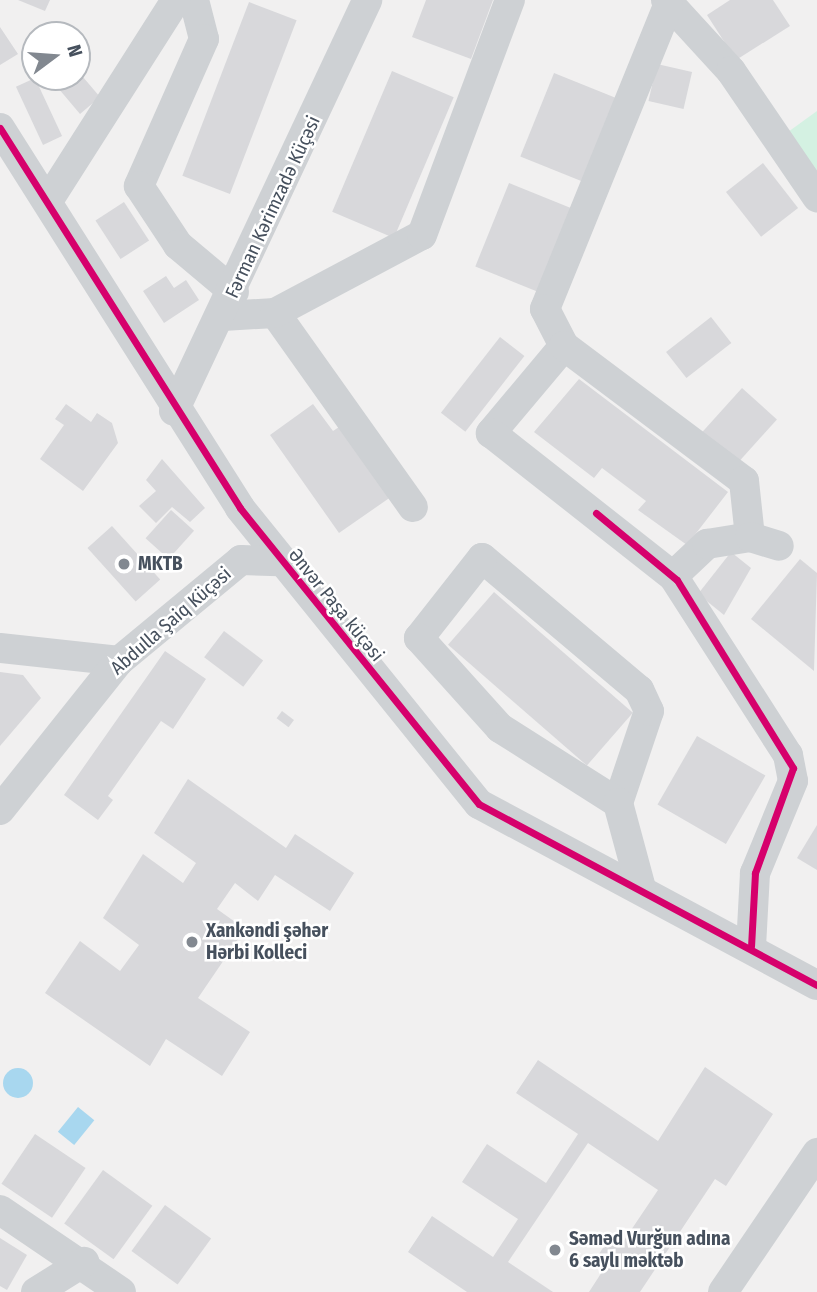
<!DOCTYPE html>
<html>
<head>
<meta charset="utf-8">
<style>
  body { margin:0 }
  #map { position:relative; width:817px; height:1292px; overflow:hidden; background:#f1f0f0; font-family:"Fira Sans Condensed",sans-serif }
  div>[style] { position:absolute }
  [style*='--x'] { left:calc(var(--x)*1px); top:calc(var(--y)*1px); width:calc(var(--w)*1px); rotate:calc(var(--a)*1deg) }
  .green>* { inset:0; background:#d4f1e2 }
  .water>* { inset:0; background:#a8d7ef; transform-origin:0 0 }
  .round { border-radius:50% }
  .building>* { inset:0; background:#d8d8db; transform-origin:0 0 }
  .minor>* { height:30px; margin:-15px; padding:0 15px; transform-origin:15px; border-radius:15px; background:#ced1d4 }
  .cycleway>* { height:7px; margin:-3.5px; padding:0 3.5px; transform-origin:3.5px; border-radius:3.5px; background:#d6006c }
  .dots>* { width:19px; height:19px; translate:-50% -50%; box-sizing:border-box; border:4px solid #fff; border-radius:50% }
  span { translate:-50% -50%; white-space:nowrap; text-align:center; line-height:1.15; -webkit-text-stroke:5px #fff; paint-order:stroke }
  .street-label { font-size:19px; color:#46505d }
  .poi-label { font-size:19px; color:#46505d; font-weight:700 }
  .left { translate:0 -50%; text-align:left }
  .north { position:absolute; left:21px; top:21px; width:70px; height:70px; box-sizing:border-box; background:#fff; border:2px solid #b5b9be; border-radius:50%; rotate:74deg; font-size:19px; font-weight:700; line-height:28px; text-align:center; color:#46505d }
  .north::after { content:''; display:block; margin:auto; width:24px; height:32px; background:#828890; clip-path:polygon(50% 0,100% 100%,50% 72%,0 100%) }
</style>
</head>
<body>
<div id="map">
  <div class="green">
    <i style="clip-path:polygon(817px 111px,817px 173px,788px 132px)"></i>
  </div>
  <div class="water">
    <i class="round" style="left:3px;top:1068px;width:30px;height:30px"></i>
    <i style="left:78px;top:1107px;width:21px;height:32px;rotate:39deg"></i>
  </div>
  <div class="building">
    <i style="clip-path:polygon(18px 0,50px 0,45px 11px)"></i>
    <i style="clip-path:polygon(426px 0,493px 0,471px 59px,412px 37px)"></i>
    <i style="clip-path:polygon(730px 0,773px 0,790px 26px,736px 60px,707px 15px)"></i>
    <i style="left:249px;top:2px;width:51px;height:186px;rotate:21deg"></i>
    <i style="clip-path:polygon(0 27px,18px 54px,0 65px)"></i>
    <i style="left:657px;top:64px;width:36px;height:38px;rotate:13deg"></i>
    <i style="clip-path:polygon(77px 70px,100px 97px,80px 114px,53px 82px,77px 77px)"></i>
    <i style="left:392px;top:71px;width:67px;height:153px;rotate:23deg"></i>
    <i style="left:554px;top:73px;width:69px;height:90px;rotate:22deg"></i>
    <i style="left:35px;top:78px;width:64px;height:21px;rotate:65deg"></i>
    <i style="left:763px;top:163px;width:57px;height:47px;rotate:52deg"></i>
    <i style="left:509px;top:183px;width:68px;height:90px;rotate:22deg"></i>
    <i style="left:124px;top:202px;width:46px;height:34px;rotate:57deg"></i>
    <i style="clip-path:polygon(166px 276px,174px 288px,186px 280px,199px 300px,164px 323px,143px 291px)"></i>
    <i style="left:711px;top:317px;width:33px;height:57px;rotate:52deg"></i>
    <i style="left:500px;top:337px;width:31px;height:96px;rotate:38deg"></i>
    <i style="clip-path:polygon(579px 379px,728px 492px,687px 545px,638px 510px,646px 501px,602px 468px,594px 478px,534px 432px)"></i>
    <i style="left:742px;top:388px;width:47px;height:61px;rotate:42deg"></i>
    <i style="clip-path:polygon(66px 404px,91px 422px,97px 413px,112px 423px,118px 443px,83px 491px,40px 459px,64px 425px,55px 419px)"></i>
    <i style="clip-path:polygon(313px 404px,333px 431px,348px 421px,398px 492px,339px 533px,270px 435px)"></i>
    <i style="clip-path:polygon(162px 459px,205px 508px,190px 522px,172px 507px,156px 523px,139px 506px,156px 491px,146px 480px)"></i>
    <i style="left:171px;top:510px;width:31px;height:38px;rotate:42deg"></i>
    <i style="left:112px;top:526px;width:72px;height:33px;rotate:48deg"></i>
    <i style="clip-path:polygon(731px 552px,751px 568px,724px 615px,698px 594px)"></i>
    <i style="clip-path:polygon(800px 559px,817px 573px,814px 671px,751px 619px)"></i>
    <i style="left:494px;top:592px;width:184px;height:70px;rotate:41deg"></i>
    <i style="left:224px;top:631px;width:49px;height:33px;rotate:37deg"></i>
    <i style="clip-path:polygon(165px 651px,206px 679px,173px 729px,161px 721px,108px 796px,113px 800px,98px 820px,64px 795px)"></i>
    <i style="clip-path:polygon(0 672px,23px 675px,41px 698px,0 746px)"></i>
    <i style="left:282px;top:711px;width:15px;height:9px;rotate:37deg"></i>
    <i style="left:697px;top:736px;width:79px;height:79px;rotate:30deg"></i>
    <i style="clip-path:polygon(188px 779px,286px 848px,295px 834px,354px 873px,330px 911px,275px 875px,258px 901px,235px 883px,217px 909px,245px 929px,198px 998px,250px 1032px,222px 1076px,166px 1039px,150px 1066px,45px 993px,80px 941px,120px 971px,139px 945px,103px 918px,143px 854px,183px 883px,196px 863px,154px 833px)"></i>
    <i style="clip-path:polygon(817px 825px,817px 870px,797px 858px)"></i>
    <i style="clip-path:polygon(538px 1060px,658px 1141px,705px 1067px,773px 1114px,726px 1186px,715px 1179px,640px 1292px,589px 1292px,609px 1261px,599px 1254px,612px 1234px,623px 1242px,658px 1190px,588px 1143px,508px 1262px,553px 1292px,467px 1292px,408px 1252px,432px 1216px,493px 1257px,518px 1219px,462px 1182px,487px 1144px,546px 1183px,578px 1134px,516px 1093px)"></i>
    <i style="left:35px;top:1134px;width:61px;height:60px;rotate:34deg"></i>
    <i style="left:103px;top:1170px;width:61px;height:66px;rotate:36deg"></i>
    <i style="left:165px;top:1205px;width:57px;height:57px;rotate:36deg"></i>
    <i style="clip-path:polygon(0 1238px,27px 1255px,7px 1290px,0 1286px)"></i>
  </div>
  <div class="minor">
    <i style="--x:194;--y:0;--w:40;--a:75.6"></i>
    <i style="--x:204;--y:39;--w:161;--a:113.9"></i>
    <i style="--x:139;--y:186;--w:71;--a:56.5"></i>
    <i style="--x:178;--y:245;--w:73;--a:40"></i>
    <i style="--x:666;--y:0;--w:96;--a:47.5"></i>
    <i style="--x:731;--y:71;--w:153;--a:55.7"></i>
    <i style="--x:668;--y:6;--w:327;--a:112.1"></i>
    <i style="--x:545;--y:309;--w:42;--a:62.8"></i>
    <i style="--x:564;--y:346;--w:114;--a:130"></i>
    <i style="--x:491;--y:433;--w:231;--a:38.2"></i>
    <i style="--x:673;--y:576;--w:213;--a:57.3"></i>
    <i style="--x:788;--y:755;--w:26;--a:79"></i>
    <i style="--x:793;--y:781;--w:100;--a:112.4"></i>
    <i style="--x:755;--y:873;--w:73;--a:93.1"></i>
    <i style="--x:0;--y:128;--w:449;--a:57.7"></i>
    <i style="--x:240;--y:508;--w:380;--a:51.1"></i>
    <i style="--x:479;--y:804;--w:383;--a:28.2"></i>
    <i style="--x:48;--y:201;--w:238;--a:-57.5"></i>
    <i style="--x:275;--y:313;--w:238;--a:54.6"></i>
    <i style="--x:223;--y:316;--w:52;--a:-3.3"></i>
    <i style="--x:275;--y:313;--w:166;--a:-28"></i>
    <i style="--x:422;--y:235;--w:251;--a:-69.5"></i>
    <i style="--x:564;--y:346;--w:225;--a:36.9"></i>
    <i style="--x:744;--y:481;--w:56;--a:83.9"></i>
    <i style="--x:174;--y:411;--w:454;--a:-64.8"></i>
    <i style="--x:673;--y:576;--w:47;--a:-43.3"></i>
    <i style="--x:707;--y:544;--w:44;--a:-9.2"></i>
    <i style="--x:750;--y:537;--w:30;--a:17"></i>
    <i style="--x:0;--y:648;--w:120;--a:6.2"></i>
    <i style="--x:618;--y:803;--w:97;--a:-71.4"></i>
    <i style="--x:649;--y:711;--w:23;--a:-115"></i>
    <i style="--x:639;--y:690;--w:205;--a:-139.9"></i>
    <i style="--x:482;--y:558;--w:102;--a:128.2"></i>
    <i style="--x:419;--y:638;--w:121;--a:48"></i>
    <i style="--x:500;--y:728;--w:140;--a:32.4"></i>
    <i style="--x:618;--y:803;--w:88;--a:74.9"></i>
    <i style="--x:0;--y:810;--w:191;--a:-51.4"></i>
    <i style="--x:119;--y:661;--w:158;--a:-39.6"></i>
    <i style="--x:241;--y:560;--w:38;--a:2"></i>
    <i style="--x:0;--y:1210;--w:146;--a:34.1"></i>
    <i style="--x:36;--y:1292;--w:57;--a:-32"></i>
    <i style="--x:723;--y:1292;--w:168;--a:-55.9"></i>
  </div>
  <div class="cycleway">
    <i style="--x:0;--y:128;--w:449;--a:57.7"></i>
    <i style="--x:240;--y:508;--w:380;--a:51.1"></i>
    <i style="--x:479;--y:804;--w:383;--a:28.2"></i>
    <i style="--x:596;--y:513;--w:105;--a:39.6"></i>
    <i style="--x:677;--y:580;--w:221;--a:58.3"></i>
    <i style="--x:793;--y:768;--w:112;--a:109.9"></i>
    <i style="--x:755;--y:873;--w:73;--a:93.1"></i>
  </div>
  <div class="dots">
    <i style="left:124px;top:564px;background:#828890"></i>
    <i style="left:192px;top:942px;background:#828890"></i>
    <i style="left:555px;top:1250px;background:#828890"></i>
  </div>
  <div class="street-label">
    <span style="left:273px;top:207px;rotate:-65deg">Fərman Kərimzadə Küçəsi</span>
    <span style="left:336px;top:605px;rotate:51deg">Ənvər Paşa küçəsi</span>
    <span style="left:171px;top:621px;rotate:-41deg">Abdulla Şaiq Küçəsi</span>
  </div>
  <div class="poi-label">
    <span class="left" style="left:138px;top:564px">MKTB</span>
    <span class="left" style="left:206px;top:942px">Xankəndi şəhər<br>Hərbi Kolleci</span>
    <span class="left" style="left:569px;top:1250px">Səməd Vurğun adına<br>6 saylı məktəb</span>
  </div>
  <div class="north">N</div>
</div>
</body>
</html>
